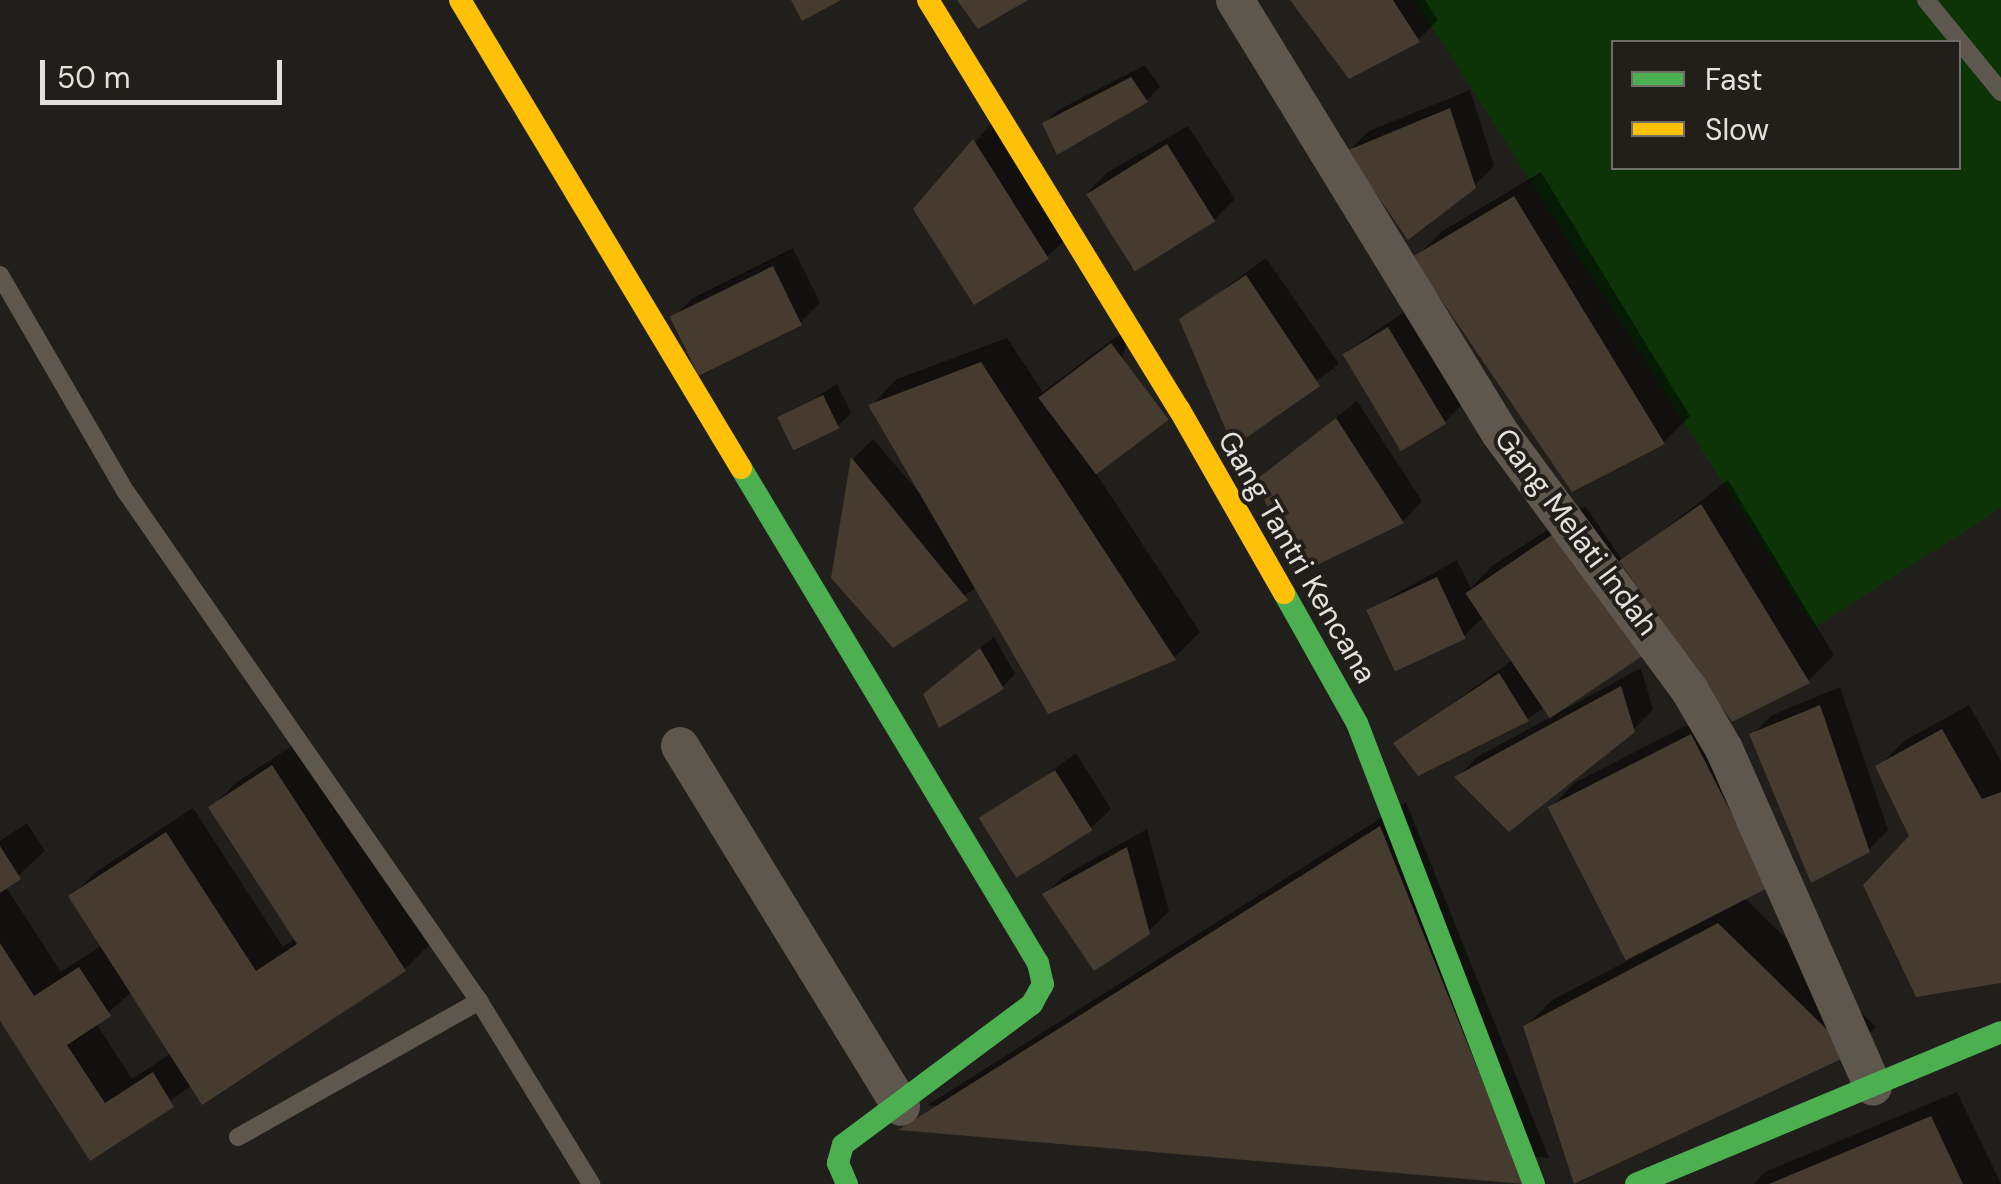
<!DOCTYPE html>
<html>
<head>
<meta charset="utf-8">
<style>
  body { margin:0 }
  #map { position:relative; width:2001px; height:1184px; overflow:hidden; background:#211f1c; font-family:"DM Sans",sans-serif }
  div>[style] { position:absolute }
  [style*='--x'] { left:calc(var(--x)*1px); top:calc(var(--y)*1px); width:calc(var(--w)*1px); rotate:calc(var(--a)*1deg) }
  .green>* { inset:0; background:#0d3406 }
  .shadow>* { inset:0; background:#0007 }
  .building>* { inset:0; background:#453b2f; transform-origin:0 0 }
  .lane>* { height:18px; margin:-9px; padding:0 9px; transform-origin:9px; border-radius:9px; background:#5d574d }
  .street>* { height:38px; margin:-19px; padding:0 19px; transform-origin:19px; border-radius:19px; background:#5d574d }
  .fast>* { height:22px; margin:-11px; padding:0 11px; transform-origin:11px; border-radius:11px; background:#4caf50 }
  .slow>* { height:22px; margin:-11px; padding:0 11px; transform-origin:11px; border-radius:11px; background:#ffc107 }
  span { translate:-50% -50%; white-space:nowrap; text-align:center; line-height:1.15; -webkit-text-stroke:8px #221f1b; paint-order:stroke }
  .street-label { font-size:30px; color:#e3e1de }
  .legend { position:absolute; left:1611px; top:40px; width:350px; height:130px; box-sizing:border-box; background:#221f1b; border:2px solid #6f6d69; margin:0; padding:12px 18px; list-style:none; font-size:30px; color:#e3e1de }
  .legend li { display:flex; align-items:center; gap:20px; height:50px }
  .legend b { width:50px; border:2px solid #6f6d69 }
  .scale { position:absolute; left:40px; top:60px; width:242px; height:45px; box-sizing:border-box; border:5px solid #e3e1de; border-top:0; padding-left:12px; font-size:30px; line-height:35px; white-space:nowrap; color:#e3e1de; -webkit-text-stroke:8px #221f1b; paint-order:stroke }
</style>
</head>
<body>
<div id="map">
  <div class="green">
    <i style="clip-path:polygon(evenodd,1415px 0,2001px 0,2001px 508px,1815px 627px,1415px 0,1614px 42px,1958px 42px,1958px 168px,1614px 168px,1614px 42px)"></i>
  </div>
  <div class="shadow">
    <i style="clip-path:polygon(1293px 0,1425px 0,1438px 20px,1418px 40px)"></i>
    <i style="clip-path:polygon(1145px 65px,1160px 87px,1147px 100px,1058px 151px,1045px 123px,1058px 110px)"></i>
    <i style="clip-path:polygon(1470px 90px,1494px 166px,1474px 186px,1349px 151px,1369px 131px)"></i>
    <i style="clip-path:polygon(994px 121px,1067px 238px,1047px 257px,916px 209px)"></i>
    <i style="clip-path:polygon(1188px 126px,1235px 199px,1215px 219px,1131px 267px,1088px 192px,1108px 172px)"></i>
    <i style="clip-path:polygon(1541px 172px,1690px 416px,1664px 442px,1573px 489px,1415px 258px,1441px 232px)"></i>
    <i style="clip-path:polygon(793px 248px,820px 303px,800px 323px,673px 318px,693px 298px)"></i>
    <i style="clip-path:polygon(1266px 258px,1339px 364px,1234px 443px,1182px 320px)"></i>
    <i style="clip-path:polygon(1408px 309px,1465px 402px,1445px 422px,1345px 353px)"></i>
    <i style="clip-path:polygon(1132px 325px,1090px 464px,1200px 632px,1174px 658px,977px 587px,893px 645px,833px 577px,854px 458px,873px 439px,928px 503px,872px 405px,897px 379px,1007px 338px,1043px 392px)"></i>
    <i style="clip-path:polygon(837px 384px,851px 413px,838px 426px,782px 419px)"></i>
    <i style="clip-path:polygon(1357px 401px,1422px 501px,1403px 521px,1293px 573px,1260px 480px)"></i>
    <i style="clip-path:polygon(1728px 480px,1834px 655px,1808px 681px,1668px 627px,1527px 719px,1396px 744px,1511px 661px,1484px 617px,1464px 636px,1372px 615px,1392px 596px,1457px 560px,1471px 588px,1493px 565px,1585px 506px,1623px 561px)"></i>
    <i style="clip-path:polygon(994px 637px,1015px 674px,1002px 687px,939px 681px)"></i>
    <i style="clip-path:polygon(1641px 668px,1653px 710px,1633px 730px,1458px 777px,1477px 757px)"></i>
    <i style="clip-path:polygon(1840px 687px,1888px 830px,1868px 850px,1752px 735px,1772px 715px)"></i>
    <i style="clip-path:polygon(1969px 705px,2001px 761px,2001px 980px,1912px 836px,1878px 767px,1904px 741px)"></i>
    <i style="clip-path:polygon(1717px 710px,1794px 859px,1768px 885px,1550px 808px,1576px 782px)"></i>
    <i style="clip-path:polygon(evenodd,299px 741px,431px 943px,405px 969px,192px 1085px,91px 1158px,0 1017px,0 841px,27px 823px,45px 851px,6px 887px,61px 972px,102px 945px,71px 897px,97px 871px,193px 808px,283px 947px,296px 938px,211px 808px,237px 782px,299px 741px,132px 992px,172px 1053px,132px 1079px,96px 1023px,132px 992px)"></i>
    <i style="clip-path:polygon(1076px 753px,1111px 809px,1091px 828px,984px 821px)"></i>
    <i style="clip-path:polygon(1406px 802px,1549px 1158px,928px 1105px)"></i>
    <i style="clip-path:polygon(1147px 829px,1169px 911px,1148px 932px,1045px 895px,1065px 875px)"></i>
    <i style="clip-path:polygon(1746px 899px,1876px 1027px,1850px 1052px,1577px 1183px,1525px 1027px,1552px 1000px)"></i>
    <i style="clip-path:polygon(1957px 1092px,2001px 1184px,1754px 1184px,1765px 1172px)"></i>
  </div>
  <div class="building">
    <i style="clip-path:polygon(791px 0,841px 0,802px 21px)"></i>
    <i style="clip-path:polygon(957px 0,1028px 0,978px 29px)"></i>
    <i style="clip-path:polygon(1290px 0,1393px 0,1420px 42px,1349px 79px)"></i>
    <i style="clip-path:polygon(1131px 77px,1148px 102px,1057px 155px,1042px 123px)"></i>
    <i style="clip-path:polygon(1450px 108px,1476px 188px,1408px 240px,1346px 151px)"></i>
    <i style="clip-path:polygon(973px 139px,1049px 259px,974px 305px,913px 209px)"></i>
    <i style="left:1167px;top:144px;width:91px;height:95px;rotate:58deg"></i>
    <i style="clip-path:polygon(1514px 196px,1665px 444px,1572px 492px,1412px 257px)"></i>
    <i style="left:773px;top:266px;width:66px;height:115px;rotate:64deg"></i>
    <i style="clip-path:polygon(1246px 275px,1320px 386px,1233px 447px,1179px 319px)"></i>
    <i style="left:1388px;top:327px;width:113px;height:53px;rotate:59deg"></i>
    <i style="left:1111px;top:343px;width:96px;height:91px;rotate:53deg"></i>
    <i style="clip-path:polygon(981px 362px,1176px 660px,1048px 714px,868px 405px)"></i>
    <i style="left:823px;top:395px;width:37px;height:51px;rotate:64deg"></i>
    <i style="clip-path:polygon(1336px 418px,1404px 523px,1292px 577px,1257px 479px)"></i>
    <i style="clip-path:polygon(851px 457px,968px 600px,893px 648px,831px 578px)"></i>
    <i style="clip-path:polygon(1701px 504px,1810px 683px,1732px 722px,1619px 561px)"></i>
    <i style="left:1559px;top:530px;width:151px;height:113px;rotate:56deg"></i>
    <i style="left:1437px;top:577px;width:68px;height:78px;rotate:65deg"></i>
    <i style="clip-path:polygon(980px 648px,1004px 689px,939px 728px,923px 694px)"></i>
    <i style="clip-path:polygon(1499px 673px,1529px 721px,1418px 776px,1393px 743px)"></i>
    <i style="clip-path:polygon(1621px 686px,1635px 732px,1509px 832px,1454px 777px)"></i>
    <i style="clip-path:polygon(1820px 705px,1870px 852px,1811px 883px,1749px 734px)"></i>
    <i style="clip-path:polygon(1942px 729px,1982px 799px,2001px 792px,2001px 983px,1916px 997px,1863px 885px,1909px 836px,1875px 766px)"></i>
    <i style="left:1691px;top:734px;width:172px;height:161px;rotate:63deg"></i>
    <i style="clip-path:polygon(272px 765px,406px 971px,202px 1105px,68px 896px,166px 832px,256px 971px,297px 944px,208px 807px)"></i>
    <i style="left:1055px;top:770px;width:71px;height:90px;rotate:58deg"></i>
    <i style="clip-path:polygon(1380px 826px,1524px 1184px,898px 1130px)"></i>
    <i style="clip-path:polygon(0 846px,21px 879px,0 893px)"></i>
    <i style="clip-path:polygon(1127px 847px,1150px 934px,1094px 971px,1042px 894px)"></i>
    <i style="clip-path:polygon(1718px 923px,1852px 1054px,1574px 1184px,1523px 1026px)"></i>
    <i style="clip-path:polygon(0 943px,34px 996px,79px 967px,111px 1016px,67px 1045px,105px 1103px,153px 1072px,174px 1107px,90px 1161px,0 1021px)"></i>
    <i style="clip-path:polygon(1931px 1116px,1963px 1184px,1769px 1184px)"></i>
  </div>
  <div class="lane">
    <i style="--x:1926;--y:0;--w:119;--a:50.8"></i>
    <i style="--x:0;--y:275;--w:251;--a:59.9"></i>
    <i style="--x:126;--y:492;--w:619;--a:55.26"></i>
    <i style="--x:479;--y:1001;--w:215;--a:58.5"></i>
    <i style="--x:238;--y:1137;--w:277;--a:-29.4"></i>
  </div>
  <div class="street">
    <i style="--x:1235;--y:0;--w:508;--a:58.53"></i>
    <i style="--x:1500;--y:433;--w:320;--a:53.6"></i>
    <i style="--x:1690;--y:691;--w:67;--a:59.6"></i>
    <i style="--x:1724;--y:749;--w:369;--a:66.2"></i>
    <i style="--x:680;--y:746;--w:423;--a:58.5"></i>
  </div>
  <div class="fast">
    <i style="--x:741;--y:468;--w:577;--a:59.04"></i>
    <i style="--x:1038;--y:963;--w:22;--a:77"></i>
    <i style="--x:1043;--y:984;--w:23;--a:119"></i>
    <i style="--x:1032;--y:1004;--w:236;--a:143.3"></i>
    <i style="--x:843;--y:1145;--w:19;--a:106"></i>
    <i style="--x:838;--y:1163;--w:23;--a:67"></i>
    <i style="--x:1284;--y:593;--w:149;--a:60.7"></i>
    <i style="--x:1357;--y:723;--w:494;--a:69"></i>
    <i style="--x:1636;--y:1184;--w:395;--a:-22.6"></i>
  </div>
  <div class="slow">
    <i style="--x:460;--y:0;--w:546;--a:59.02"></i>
    <i style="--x:928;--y:0;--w:480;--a:58.5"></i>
    <i style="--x:1179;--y:409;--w:212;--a:60.3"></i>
  </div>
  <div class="street-label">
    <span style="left:1576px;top:532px;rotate:53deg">Gang Melati Indah</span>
    <span style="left:1297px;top:557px;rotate:60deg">Gang Tantri Kencana</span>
  </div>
  <ul class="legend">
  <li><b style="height:12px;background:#4caf50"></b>Fast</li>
  <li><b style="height:12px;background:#ffc107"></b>Slow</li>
  </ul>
  <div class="scale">50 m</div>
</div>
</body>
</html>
